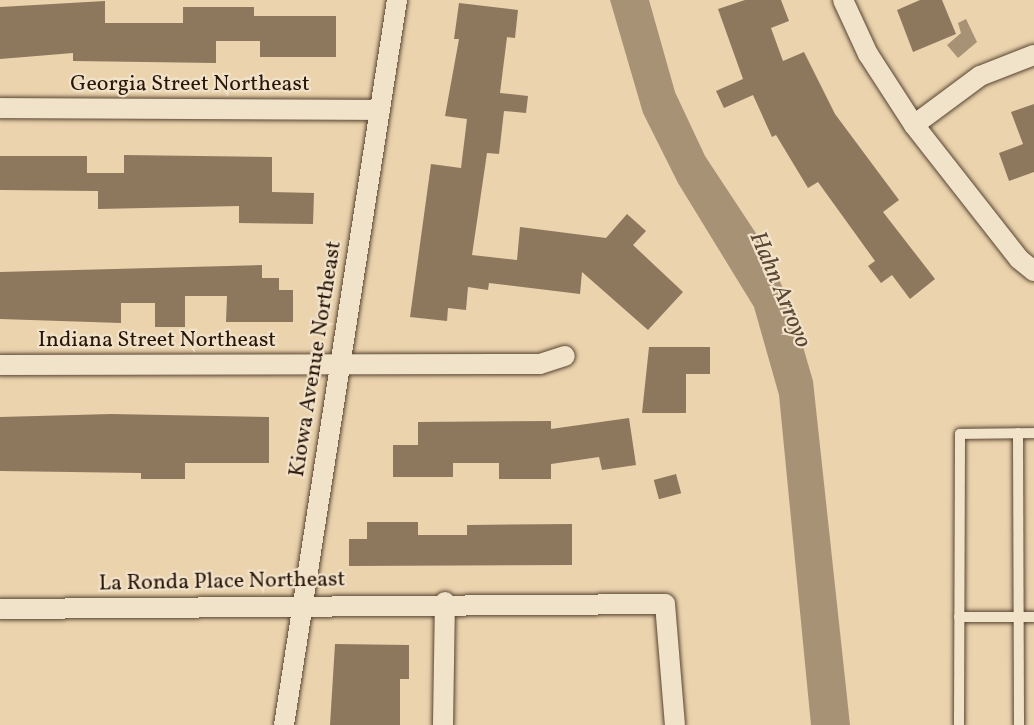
<!DOCTYPE html>
<html>
<head>
<meta charset="utf-8">
<style>
  body { margin:0 }
  #map { position:relative; width:1034px; height:725px; overflow:hidden; background:#ead3ad; font-family:Vollkorn,serif }
  div>[style] { position:absolute }
  [style*='--x'] { left:calc(var(--x)*1px); top:calc(var(--y)*1px); width:calc(var(--w)*1px); rotate:calc(var(--a)*1deg) }
  .water>* { inset:0; background:#a89275 }
  .building>* { inset:0; background:#8d785e; transform-origin:0 0 }
  .roads { filter:drop-shadow(0 0 2px #584431) drop-shadow(0 0 2px #584431) }
  .service>* { height:10px; margin:-5px; padding:0 5px; transform-origin:5px; border-radius:5px; background:#f1e2ca }
  .minor>* { height:20px; margin:-10px; padding:0 10px; transform-origin:10px; border-radius:10px; background:#f1e2ca }
  span { translate:-50% -50%; white-space:nowrap; text-align:center; line-height:1.15; -webkit-text-stroke:4.5px #f1e2ca; paint-order:stroke }
  .street-label { font-size:22px; color:#281508 }
  .water-label { font-size:24px; color:#5b4734; font-style:italic }
</style>
</head>
<body>
<div id="map">
  <div class="water">
    <i style="clip-path:polygon(610px 0,649px 0,675px 92px,705px 156px,765px 247px,792px 309px,813px 381px,850px 725px,811px 725px,779px 395px,754px 307px,678px 183px,643px 113px)"></i>
    <i style="clip-path:polygon(966px 19px,977px 42px,958px 58px,947px 45px,961px 33px,958px 23px)"></i>
  </div>
  <div class="building">
    <i style="clip-path:polygon(745px 0,781px 0,789px 21px,771px 28px,783px 61px,804px 52px,835px 114px,899px 200px,883px 212px,935px 279px,910px 299px,892px 275px,881px 283px,868px 266px,875px 261px,818px 182px,808px 188px,776px 135px,772px 137px,753px 95px,724px 108px,716px 91px,743px 79px,718px 9px)"></i>
    <i style="clip-path:polygon(920px 0,942px 0,956px 34px,913px 52px,897px 10px)"></i>
    <i style="clip-path:polygon(105px 1px,105px 23px,183px 23px,183px 7px,254px 7px,254px 16px,336px 16px,336px 57px,260px 57px,260px 41px,216px 41px,216px 63px,73px 61px,73px 53px,0 59px,0 7px)"></i>
    <i style="clip-path:polygon(459px 3px,518px 10px,515px 38px,507px 37px,500px 93px,528px 96px,526px 113px,504px 111px,499px 154px,487px 153px,472px 255px,517px 260px,520px 227px,606px 238px,627px 214px,646px 231px,633px 245px,683px 292px,648px 330px,582px 272px,580px 294px,489px 283px,488px 290px,468px 287px,466px 310px,448px 308px,447px 321px,410px 317px,431px 164px,461px 168px,467px 119px,445px 116px,459px 39px,454px 39px)"></i>
    <i style="clip-path:polygon(1034px 104px,1034px 172px,1009px 181px,999px 153px,1023px 144px,1011px 112px)"></i>
    <i style="clip-path:polygon(124px 155px,272px 157px,272px 192px,314px 193px,313px 224px,239px 223px,239px 206px,98px 209px,98px 191px,0 190px,0 156px,87px 156px,87px 173px,124px 173px)"></i>
    <i style="clip-path:polygon(262px 265px,262px 278px,279px 278px,279px 290px,293px 290px,293px 322px,226px 322px,227px 296px,185px 296px,185px 327px,155px 327px,155px 303px,121px 303px,121px 323px,0 319px,0 272px)"></i>
    <i style="clip-path:polygon(649px 347px,710px 347px,710px 374px,686px 374px,686px 413px,642px 413px)"></i>
    <i style="clip-path:polygon(111px 414px,269px 417px,269px 463px,185px 463px,185px 479px,141px 479px,141px 473px,0 471px,0 417px)"></i>
    <i style="clip-path:polygon(629px 418px,636px 465px,602px 470px,599px 457px,551px 464px,551px 479px,499px 479px,499px 463px,453px 463px,453px 477px,393px 477px,393px 445px,418px 445px,418px 422px,551px 421px,551px 429px)"></i>
    <i style="left:676px;top:474px;width:20px;height:23px;rotate:75deg"></i>
    <i style="clip-path:polygon(367px 522px,418px 522px,418px 535px,467px 535px,467px 525px,572px 524px,572px 565px,349px 566px,349px 539px,367px 539px)"></i>
    <i style="clip-path:polygon(335px 644px,409px 645px,409px 679px,400px 679px,400px 725px,330px 725px)"></i>
  </div>
  <div class="roads">
    <div class="service">
      <i style="--x:1018;--y:433;--w:292;--a:89.8"></i>
      <i style="--x:959;--y:617;--w:75;--a:0"></i>
      <i style="--x:959;--y:725;--w:291;--a:-89.8"></i>
      <i style="--x:960;--y:434;--w:74;--a:-0.8"></i>
    </div>
    <div class="minor">
      <i style="--x:843;--y:0;--w:60;--a:65.2"></i>
      <i style="--x:868;--y:54;--w:85;--a:57.1"></i>
      <i style="--x:914;--y:125;--w:170;--a:51.9"></i>
      <i style="--x:1019;--y:259;--w:19;--a:39"></i>
      <i style="--x:0;--y:108;--w:380;--a:0.3"></i>
      <i style="--x:914;--y:125;--w:82;--a:-36.6"></i>
      <i style="--x:980;--y:76;--w:58;--a:-21.3"></i>
      <i style="--x:0;--y:365;--w:540;--a:-0.11"></i>
      <i style="--x:540;--y:364;--w:26;--a:-18"></i>
      <i style="--x:0;--y:609;--w:665;--a:-0.43"></i>
      <i style="--x:665;--y:604;--w:121;--a:85.3"></i>
      <i style="--x:284;--y:725;--w:734;--a:-81.14"></i>
      <i style="--x:443;--y:725;--w:123;--a:-89.1"></i>
    </div>
  </div>
  <div class="street-label">
    <span style="left:190px;top:85px">Georgia Street Northeast</span>
    <span style="left:157px;top:341px">Indiana Street Northeast</span>
    <span style="left:316px;top:359px;rotate:-81deg">Kiowa Avenue Northeast</span>
    <span style="left:222px;top:582px;rotate:-1deg">La Ronda Place Northeast</span>
  </div>
  <div class="water-label">
    <span style="left:779px;top:290px;rotate:67deg">Hahn Arroyo</span>
  </div>
</div>
</body>
</html>
